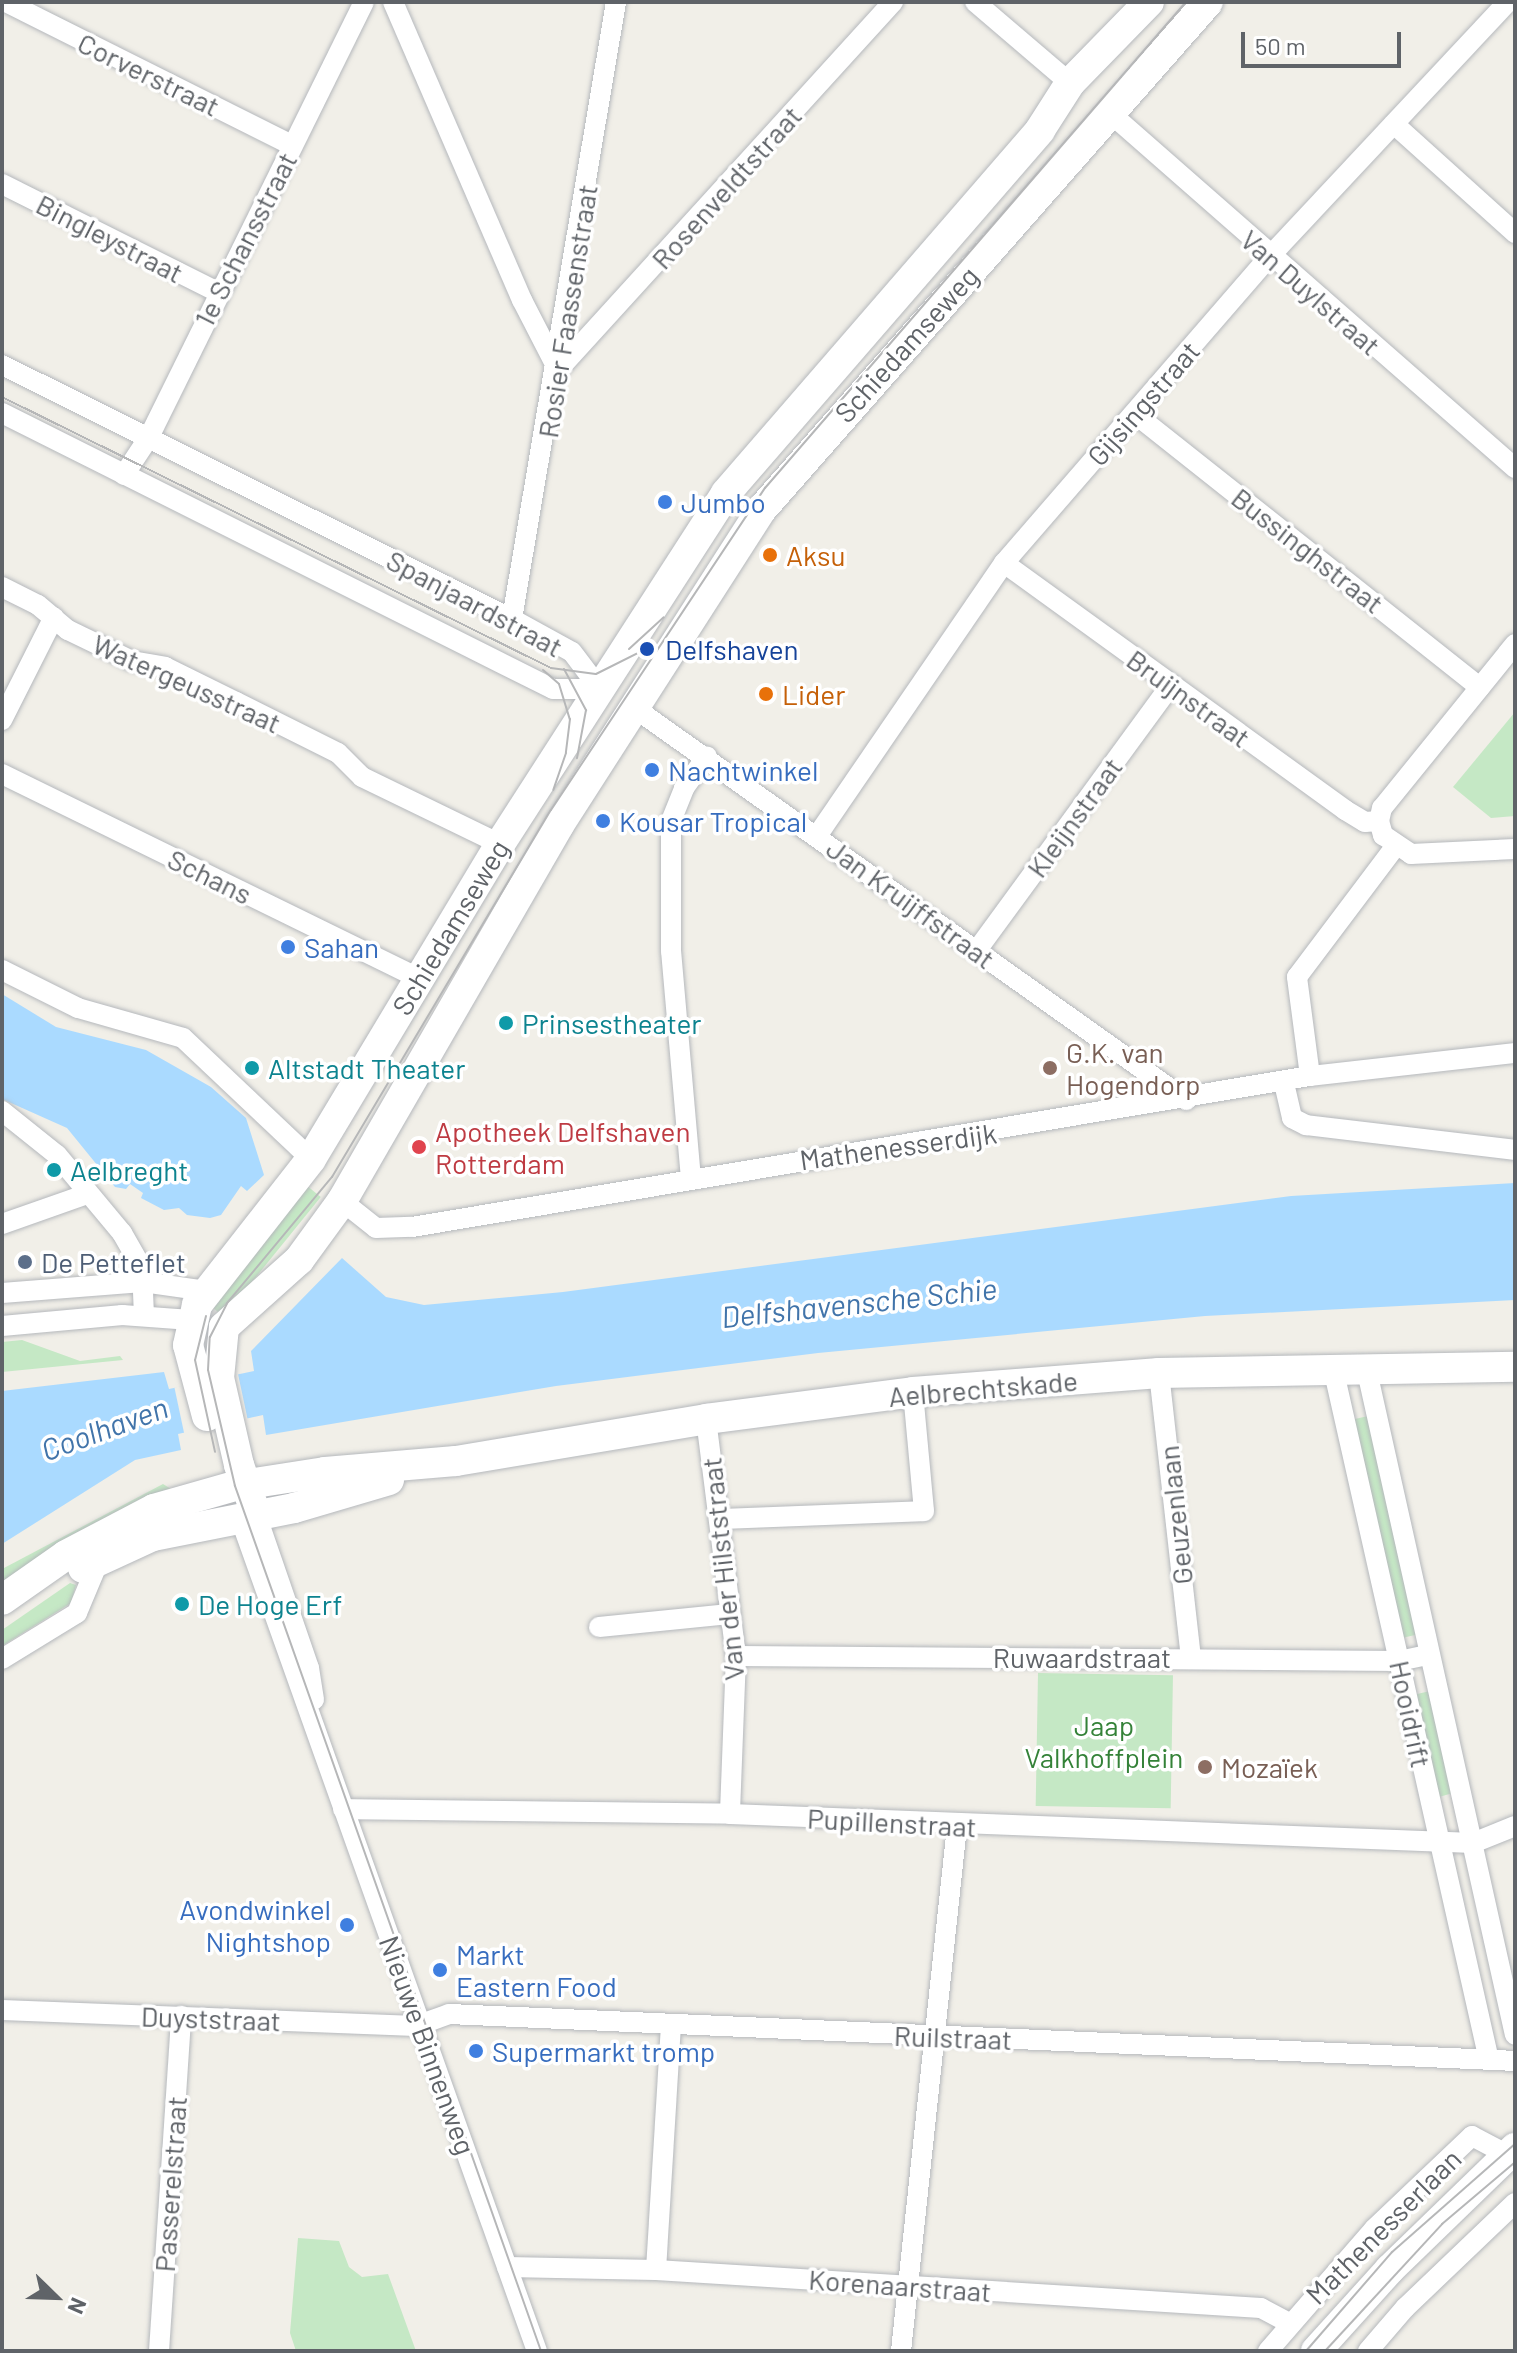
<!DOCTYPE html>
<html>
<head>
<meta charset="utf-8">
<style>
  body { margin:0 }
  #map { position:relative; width:1517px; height:2353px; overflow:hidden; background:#f1efe8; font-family:Barlow,sans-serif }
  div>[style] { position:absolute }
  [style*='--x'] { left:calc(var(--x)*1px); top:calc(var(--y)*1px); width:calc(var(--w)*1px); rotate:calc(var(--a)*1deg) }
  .green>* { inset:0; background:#c5e8c5; transform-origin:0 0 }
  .water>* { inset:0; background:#aadaff }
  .pier>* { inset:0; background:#f1efe8; transform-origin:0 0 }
  .roads { filter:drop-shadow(0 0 2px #b5b8bc) drop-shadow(0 0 2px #b5b8bc) }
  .street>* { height:20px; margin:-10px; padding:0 10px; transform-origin:10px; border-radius:10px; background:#fff }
  .secondary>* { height:30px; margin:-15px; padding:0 15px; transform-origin:15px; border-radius:15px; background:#fff }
  .tram>* { height:2px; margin:-1px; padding:0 1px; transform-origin:1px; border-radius:1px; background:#b6b7b8 }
  .dots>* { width:22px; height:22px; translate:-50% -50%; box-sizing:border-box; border:4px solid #fff; border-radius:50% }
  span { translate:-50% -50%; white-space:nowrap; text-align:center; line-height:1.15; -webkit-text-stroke:7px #fff; paint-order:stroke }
  .street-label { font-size:28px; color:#5f6368 }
  .shop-label { font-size:28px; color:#366cbe }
  .left { translate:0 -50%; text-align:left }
  .right { translate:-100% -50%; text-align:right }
  .food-label { font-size:28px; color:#c56008 }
  .transit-label { font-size:28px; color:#164399 }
  .culture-label { font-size:28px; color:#0d838f }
  .education-label { font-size:28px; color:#785e54 }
  .health-label { font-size:28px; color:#be3a42 }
  .service-label { font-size:28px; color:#4e5e75 }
  .park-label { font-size:28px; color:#348238 }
  .water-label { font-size:30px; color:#4174aa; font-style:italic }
  .frame { position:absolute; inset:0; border:4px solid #5f6368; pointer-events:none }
  .north { position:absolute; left:16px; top:2257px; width:80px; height:80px; -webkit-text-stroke:6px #fff; paint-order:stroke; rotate:113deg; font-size:22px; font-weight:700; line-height:32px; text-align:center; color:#5f6368 }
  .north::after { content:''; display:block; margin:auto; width:28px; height:36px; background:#5f6368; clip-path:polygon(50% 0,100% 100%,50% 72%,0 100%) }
  .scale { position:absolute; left:1241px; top:32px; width:160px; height:36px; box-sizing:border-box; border:4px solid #5f6368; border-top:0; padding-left:10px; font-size:24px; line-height:28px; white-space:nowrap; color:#5f6368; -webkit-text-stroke:6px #fff; paint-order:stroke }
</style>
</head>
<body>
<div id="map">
  <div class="green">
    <i style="clip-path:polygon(1515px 712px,1515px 816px,1491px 818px,1453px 787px)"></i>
    <i style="left:306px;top:1185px;width:19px;height:154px;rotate:39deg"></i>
    <i style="clip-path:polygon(22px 1340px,80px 1361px,120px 1356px,123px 1360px,2px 1372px,2px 1342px)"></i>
    <i style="left:1368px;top:1416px;width:224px;height:19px;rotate:77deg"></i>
    <i style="clip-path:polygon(163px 1484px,171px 1489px,2px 1589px,4px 1568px)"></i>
    <i style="clip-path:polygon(70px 1583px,76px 1585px,71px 1603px,2px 1646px,2px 1630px)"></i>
    <i style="left:1038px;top:1673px;width:135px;height:133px;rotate:1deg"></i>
    <i style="clip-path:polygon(1430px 1691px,1453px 1793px,1439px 1797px,1413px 1695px)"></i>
    <i style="clip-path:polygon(298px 2238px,339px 2241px,349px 2267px,362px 2277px,388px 2274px,416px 2351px,296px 2351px,290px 2333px)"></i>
  </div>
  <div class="water">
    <i style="clip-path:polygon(2px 994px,56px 1027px,146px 1050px,211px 1087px,246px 1118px,264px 1175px,247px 1191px,241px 1186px,221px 1215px,210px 1218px,187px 1215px,179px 1208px,164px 1210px,141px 1198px,143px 1193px,130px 1184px,126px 1189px,115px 1187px,67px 1128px,2px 1099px)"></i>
    <i style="clip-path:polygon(1515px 1183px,1515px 1300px,1205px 1316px,818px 1353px,556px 1386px,266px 1435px,263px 1415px,178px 1434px,181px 1450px,135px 1460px,2px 1544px,2px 1391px,164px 1372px,169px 1389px,254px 1371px,251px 1351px,342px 1258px,386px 1297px,424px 1305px,563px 1292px,1291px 1196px)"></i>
  </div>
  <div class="pier">
    <i style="left:238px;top:1374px;width:47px;height:65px;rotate:78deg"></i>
  </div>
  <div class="roads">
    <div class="street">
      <i style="--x:6;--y:2;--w:320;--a:26.6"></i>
      <i style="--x:393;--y:2;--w:325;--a:66.6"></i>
      <i style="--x:522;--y:300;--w:79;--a:62.8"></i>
      <i style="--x:558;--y:370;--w:498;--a:-47.7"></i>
      <i style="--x:975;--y:2;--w:125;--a:40.5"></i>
      <i style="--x:1110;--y:113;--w:539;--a:41.24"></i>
      <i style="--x:1394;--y:124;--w:163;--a:42"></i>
      <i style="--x:2;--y:184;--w:241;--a:26.6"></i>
      <i style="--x:2;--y:365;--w:570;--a:26.48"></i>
      <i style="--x:512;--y:619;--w:68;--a:28.8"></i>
      <i style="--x:572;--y:652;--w:46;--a:52.9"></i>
      <i style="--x:2;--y:413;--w:616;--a:26.61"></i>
      <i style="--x:553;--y:689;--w:47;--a:0"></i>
      <i style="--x:1135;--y:414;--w:440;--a:38.4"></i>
      <i style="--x:124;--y:475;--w:45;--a:-56.7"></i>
      <i style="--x:149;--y:437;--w:485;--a:-63.7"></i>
      <i style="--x:1004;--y:563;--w:421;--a:35.9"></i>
      <i style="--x:1345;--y:810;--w:23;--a:31"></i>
      <i style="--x:1365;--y:822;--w:14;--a:-4"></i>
      <i style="--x:2;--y:587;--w:40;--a:26.6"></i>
      <i style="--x:38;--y:605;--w:39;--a:40"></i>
      <i style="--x:68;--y:630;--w:71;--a:25.8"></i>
      <i style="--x:132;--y:661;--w:34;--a:10"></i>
      <i style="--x:165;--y:667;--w:79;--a:26.2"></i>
      <i style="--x:236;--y:702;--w:114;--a:26.6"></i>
      <i style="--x:338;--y:753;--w:34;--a:45"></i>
      <i style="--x:362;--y:777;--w:153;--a:25.9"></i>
      <i style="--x:512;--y:619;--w:626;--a:-80.43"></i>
      <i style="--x:1515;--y:644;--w:211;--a:129"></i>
      <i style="--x:1382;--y:808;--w:13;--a:103"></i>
      <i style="--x:1379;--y:821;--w:15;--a:74"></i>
      <i style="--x:1383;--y:835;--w:34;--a:34"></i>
      <i style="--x:1411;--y:854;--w:104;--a:-2.8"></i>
      <i style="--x:636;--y:709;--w:675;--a:35.41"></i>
      <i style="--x:2;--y:720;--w:115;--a:-63.2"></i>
      <i style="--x:2;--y:774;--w:463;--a:26.1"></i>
      <i style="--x:817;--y:836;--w:331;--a:-55.6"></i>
      <i style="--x:1004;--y:563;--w:406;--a:-49.1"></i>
      <i style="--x:1270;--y:256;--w:348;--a:-46.9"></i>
      <i style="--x:977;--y:950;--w:328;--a:-53.8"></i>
      <i style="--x:2;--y:970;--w:85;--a:26.6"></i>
      <i style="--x:78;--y:1008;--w:109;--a:15.9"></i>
      <i style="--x:183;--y:1038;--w:176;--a:43.4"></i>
      <i style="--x:1310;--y:1076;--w:100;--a:-97.5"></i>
      <i style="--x:1297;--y:977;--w:163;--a:-53"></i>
      <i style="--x:1284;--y:1083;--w:36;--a:77"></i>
      <i style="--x:1292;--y:1118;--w:16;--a:27"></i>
      <i style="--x:1306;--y:1125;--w:210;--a:6.8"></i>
      <i style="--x:2;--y:1111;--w:70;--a:38.7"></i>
      <i style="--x:57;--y:1155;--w:102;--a:50.2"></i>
      <i style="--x:122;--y:1233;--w:40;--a:60.3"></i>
      <i style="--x:142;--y:1268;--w:48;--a:87.6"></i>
      <i style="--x:691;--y:1179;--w:229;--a:-95"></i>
      <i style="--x:671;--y:951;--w:130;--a:-90"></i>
      <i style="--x:671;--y:821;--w:35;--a:-68"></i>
      <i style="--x:684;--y:788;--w:39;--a:-54"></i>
      <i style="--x:342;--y:1201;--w:43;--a:38.5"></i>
      <i style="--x:376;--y:1228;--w:36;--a:-2"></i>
      <i style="--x:412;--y:1227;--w:911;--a:-9.55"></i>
      <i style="--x:1310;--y:1076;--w:206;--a:-6.4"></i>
      <i style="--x:2;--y:1224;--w:90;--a:-19.4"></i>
      <i style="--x:2;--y:1293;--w:141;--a:-4.5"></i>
      <i style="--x:143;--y:1282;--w:64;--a:8.1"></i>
      <i style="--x:2;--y:1326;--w:121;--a:-5.2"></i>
      <i style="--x:122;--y:1315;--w:69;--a:4.1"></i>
      <i style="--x:1366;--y:1367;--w:684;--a:77.43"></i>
      <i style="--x:1333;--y:1368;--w:709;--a:77.3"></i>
      <i style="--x:1159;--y:1373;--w:287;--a:83.6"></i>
      <i style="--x:706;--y:1419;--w:239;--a:82.8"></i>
      <i style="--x:736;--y:1656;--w:158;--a:92.2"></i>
      <i style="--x:257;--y:1517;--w:160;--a:71"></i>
      <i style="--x:309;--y:1668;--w:32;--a:81"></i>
      <i style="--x:240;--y:1518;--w:884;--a:70.38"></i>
      <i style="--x:719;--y:1519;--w:205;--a:-2.2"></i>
      <i style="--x:924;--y:1511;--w:120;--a:-95.3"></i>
      <i style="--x:599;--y:1627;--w:131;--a:-5.7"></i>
      <i style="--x:736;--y:1656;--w:663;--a:0.43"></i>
      <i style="--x:1399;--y:1661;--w:30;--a:-12"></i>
      <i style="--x:2;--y:1659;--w:88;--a:-31.5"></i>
      <i style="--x:77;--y:1613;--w:60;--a:-67.3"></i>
      <i style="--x:343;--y:1809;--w:387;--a:0.7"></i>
      <i style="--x:730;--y:1814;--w:744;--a:2.24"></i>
      <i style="--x:1473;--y:1843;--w:45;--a:-22"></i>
      <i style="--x:2;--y:2010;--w:414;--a:2.2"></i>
      <i style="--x:416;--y:2026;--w:35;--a:-20"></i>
      <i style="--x:449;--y:2014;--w:1067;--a:2.52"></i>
      <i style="--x:507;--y:2267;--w:149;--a:1.2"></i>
      <i style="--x:656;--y:2270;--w:606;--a:3.59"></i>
      <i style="--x:1261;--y:2308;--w:32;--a:28"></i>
      <i style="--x:656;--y:2270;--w:245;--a:-86.5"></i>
      <i style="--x:159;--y:2351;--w:336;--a:-86.2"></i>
      <i style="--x:901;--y:2351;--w:528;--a:-83.91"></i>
      <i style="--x:1268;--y:2351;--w:162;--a:-49"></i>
      <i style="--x:1374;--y:2229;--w:135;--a:-43.5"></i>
      <i style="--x:1472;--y:2136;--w:43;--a:27.8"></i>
      <i style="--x:1368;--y:2351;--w:57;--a:-49.3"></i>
      <i style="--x:1405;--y:2308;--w:152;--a:-43.7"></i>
    </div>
    <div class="secondary">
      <i style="--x:207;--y:1416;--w:73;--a:-105"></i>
      <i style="--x:188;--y:1345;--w:41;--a:-77.3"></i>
      <i style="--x:197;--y:1305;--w:185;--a:-52"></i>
      <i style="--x:311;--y:1159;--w:367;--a:-59"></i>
      <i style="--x:500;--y:844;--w:417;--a:-57.2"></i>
      <i style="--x:726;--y:493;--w:480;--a:-49.1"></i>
      <i style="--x:1040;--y:130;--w:56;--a:-57.4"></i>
      <i style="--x:1070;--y:83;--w:113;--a:-45.7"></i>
      <i style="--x:257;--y:1517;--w:55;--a:-109.1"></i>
      <i style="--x:239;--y:1465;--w:89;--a:-102.9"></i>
      <i style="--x:219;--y:1378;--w:51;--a:-84.4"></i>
      <i style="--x:224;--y:1327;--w:101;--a:-41.8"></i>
      <i style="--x:299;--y:1260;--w:73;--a:-53.9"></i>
      <i style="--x:342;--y:1201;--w:434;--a:-60"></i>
      <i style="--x:559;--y:825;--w:376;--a:-57.3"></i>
      <i style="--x:762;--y:509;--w:675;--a:-48.66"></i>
      <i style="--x:83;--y:1568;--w:77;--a:-24.6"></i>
      <i style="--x:153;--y:1536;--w:144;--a:-11.2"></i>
      <i style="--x:294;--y:1508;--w:99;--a:-16.4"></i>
      <i style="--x:2;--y:1600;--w:78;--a:-35.1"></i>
      <i style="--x:66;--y:1555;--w:99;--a:-27.6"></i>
      <i style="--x:154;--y:1509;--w:84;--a:-15.9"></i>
      <i style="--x:235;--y:1486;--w:91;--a:-8.8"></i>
      <i style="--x:325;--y:1472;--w:131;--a:-4.8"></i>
      <i style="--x:456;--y:1461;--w:254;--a:-9.5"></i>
      <i style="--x:706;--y:1419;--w:209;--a:-7.4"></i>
      <i style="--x:913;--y:1392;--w:247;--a:-4.4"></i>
      <i style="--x:1159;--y:1373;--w:356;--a:-1"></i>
      <i style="--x:1316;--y:2351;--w:110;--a:-47.9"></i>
      <i style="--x:1390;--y:2269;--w:174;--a:-44.1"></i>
    </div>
  </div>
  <div class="tram">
    <i style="--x:2;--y:397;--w:612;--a:26.27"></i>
    <i style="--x:551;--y:668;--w:45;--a:7.6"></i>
    <i style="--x:596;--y:674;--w:60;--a:-26.6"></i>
    <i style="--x:629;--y:649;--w:47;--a:-42.4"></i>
    <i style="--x:564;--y:669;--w:47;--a:61.8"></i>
    <i style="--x:586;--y:710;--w:49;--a:100.6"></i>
    <i style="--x:543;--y:670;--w:21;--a:41"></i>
    <i style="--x:559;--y:684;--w:37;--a:73"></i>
    <i style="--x:570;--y:719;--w:34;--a:97"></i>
    <i style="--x:566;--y:753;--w:39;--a:109"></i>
    <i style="--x:206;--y:1316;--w:45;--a:104"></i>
    <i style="--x:195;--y:1360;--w:94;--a:77.7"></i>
    <i style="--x:541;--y:2351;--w:918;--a:-109.48"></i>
    <i style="--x:235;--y:1486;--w:119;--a:-103.1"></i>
    <i style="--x:208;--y:1370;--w:33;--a:-87"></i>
    <i style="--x:210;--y:1337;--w:38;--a:-63"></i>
    <i style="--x:227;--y:1303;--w:164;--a:-50.2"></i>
    <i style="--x:332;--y:1177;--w:427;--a:-59.2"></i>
    <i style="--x:551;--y:810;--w:387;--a:-56.4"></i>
    <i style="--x:765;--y:488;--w:643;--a:-49.1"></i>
    <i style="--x:1306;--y:2351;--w:131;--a:-49"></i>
    <i style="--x:1392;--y:2252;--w:164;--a:-41.3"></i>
    <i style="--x:1325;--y:2351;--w:173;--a:-47.3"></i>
    <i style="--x:1442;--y:2224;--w:96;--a:-40.3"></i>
  </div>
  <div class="dots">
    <i style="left:665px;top:502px;background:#3f7fe0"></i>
    <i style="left:770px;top:555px;background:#e8710a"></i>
    <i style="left:647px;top:649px;background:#1a4fb4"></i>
    <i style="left:766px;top:694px;background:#e8710a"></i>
    <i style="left:652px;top:770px;background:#3f7fe0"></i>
    <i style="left:603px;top:821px;background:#3f7fe0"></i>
    <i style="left:288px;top:947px;background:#3f7fe0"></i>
    <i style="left:506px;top:1023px;background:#0f9aa8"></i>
    <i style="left:252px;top:1068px;background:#0f9aa8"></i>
    <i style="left:1050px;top:1068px;background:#8d6e63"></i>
    <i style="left:419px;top:1147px;background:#e0444e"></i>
    <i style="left:54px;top:1170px;background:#0f9aa8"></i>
    <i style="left:25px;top:1262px;background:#5c6f8a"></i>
    <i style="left:182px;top:1604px;background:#0f9aa8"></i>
    <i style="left:1205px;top:1767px;background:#8d6e63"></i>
    <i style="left:347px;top:1925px;background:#3f7fe0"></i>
    <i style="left:440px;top:1970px;background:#3f7fe0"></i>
    <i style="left:476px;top:2051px;background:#3f7fe0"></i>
  </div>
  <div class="street-label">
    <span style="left:149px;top:74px;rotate:26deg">Corverstraat</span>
    <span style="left:726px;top:187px;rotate:-48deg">Rosenveldtstraat</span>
    <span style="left:110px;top:238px;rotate:27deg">Bingleystraat</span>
    <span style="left:245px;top:239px;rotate:-63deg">1e Schansstraat</span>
    <span style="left:1311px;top:292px;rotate:41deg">Van Duylstraat</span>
    <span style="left:567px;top:311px;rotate:-81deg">Rosier Faassenstraat</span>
    <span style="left:906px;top:344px;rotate:-48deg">Schiedamseweg</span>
    <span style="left:1143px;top:403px;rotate:-49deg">Gijsingstraat</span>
    <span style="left:1308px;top:550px;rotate:38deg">Bussinghstraat</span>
    <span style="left:475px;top:603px;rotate:28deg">Spanjaardstraat</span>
    <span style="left:187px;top:683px;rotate:24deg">Watergeusstraat</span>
    <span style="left:1189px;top:698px;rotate:36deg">Bruijnstraat</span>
    <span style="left:1074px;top:817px;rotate:-54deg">Kleijnstraat</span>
    <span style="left:210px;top:876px;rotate:26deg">Schans</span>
    <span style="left:911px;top:903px;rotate:36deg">Jan Kruijffstraat</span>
    <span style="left:450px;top:927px;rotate:-59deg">Schiedamseweg</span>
    <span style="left:898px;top:1146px;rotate:-8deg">Mathenesserdijk</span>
    <span style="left:983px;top:1388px;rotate:-5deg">Aelbrechtskade</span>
    <span style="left:1175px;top:1515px;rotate:-96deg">Geuzenlaan</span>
    <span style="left:722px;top:1569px;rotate:-96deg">Van der Hilststraat</span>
    <span style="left:1082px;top:1657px">Ruwaardstraat</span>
    <span style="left:1411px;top:1714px;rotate:78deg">Hooidrift</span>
    <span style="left:892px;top:1822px;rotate:3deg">Pupillenstraat</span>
    <span style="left:211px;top:2018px;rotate:2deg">Duyststraat</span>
    <span style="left:953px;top:2037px;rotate:2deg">Ruilstraat</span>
    <span style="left:428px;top:2045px;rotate:70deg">Nieuwe Binnenweg</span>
    <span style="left:170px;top:2184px;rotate:-86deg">Passerelstraat</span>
    <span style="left:1383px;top:2226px;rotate:-45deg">Mathenesserlaan</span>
    <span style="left:900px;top:2285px;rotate:4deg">Korenaarstraat</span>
  </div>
  <div class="shop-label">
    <span class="left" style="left:681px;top:502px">Jumbo</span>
    <span class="left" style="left:668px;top:770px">Nachtwinkel</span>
    <span class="left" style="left:619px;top:821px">Kousar Tropical</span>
    <span class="left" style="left:304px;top:947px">Sahan</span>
    <span class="right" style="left:331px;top:1925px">Avondwinkel<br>Nightshop</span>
    <span class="left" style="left:456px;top:1970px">Markt<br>Eastern Food</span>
    <span class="left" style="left:492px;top:2051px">Supermarkt tromp</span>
  </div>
  <div class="food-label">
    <span class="left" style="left:786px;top:555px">Aksu</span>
    <span class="left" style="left:782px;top:694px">Lider</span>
  </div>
  <div class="transit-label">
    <span class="left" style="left:665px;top:649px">Delfshaven</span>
  </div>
  <div class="culture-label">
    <span class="left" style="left:522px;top:1023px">Prinsestheater</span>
    <span class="left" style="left:268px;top:1068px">Altstadt Theater</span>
    <span class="left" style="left:70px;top:1170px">Aelbreght</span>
    <span class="left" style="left:198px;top:1604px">De Hoge Erf</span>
  </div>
  <div class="education-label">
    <span class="left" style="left:1066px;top:1068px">G.K. van<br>Hogendorp</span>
    <span class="left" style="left:1221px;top:1767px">Mozaïek</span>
  </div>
  <div class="health-label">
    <span class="left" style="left:435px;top:1147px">Apotheek Delfshaven<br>Rotterdam</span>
  </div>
  <div class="service-label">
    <span class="left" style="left:41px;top:1262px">De Petteflet</span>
  </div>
  <div class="park-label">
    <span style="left:1104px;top:1741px">Jaap<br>Valkhoffplein</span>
  </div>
  <div class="water-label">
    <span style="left:859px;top:1302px;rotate:-6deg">Delfshavensche Schie</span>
    <span style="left:104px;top:1428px;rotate:-20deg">Coolhaven</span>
  </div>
  <div class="frame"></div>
  <div class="north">N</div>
  <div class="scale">50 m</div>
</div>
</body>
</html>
